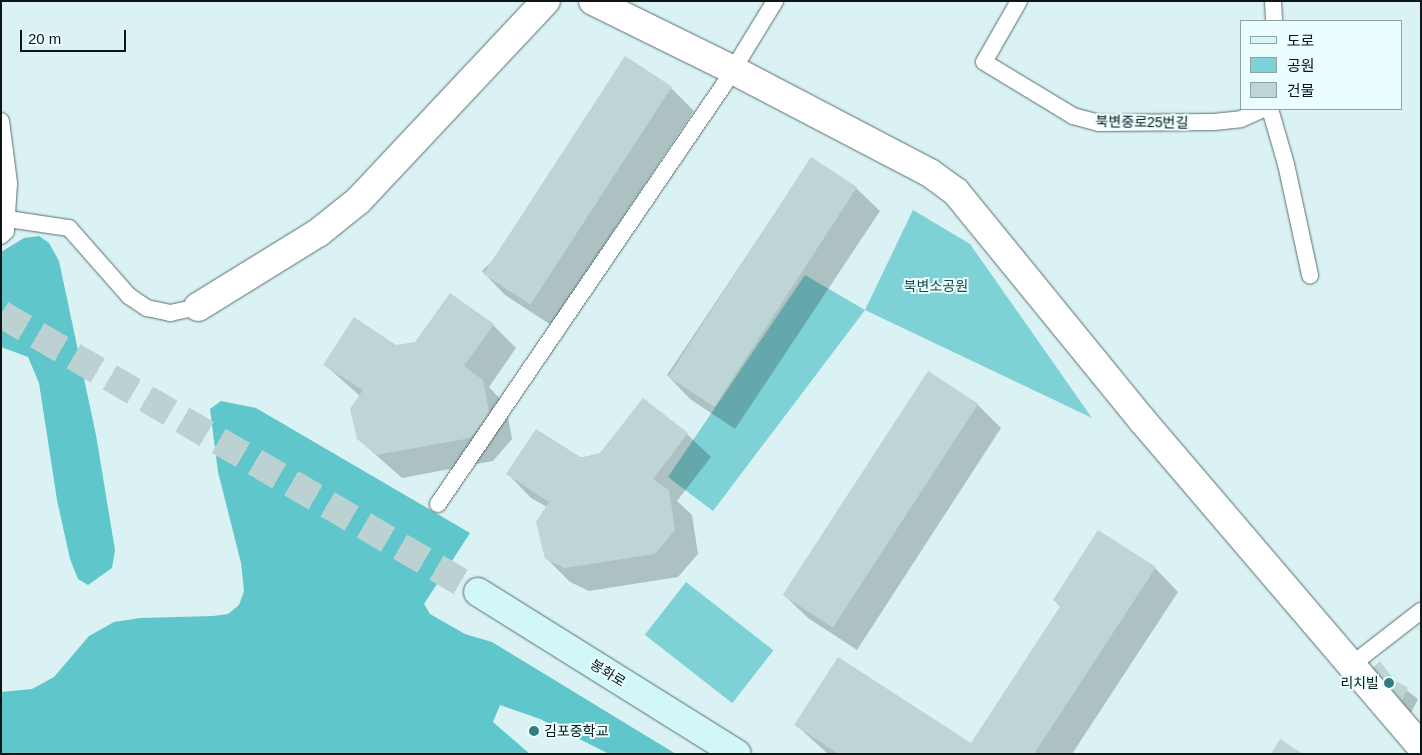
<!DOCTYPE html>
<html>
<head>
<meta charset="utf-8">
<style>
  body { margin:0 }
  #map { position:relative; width:1422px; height:755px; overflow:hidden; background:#daf2f3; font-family:Helvetica,"Noto Sans KR",sans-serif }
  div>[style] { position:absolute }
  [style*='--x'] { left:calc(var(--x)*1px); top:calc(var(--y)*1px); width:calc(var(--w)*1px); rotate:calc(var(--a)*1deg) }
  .green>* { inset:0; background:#7ed2d6; transform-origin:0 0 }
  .forest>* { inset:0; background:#5fc7cb }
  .shadow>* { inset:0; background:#0003 }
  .building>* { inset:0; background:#bdd5d5; transform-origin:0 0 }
  .secondary-tunnel>* { height:28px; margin-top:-14px; transform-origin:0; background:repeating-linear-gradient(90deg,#bbd1d2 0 28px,transparent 0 42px) }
  .roads { filter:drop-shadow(0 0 1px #596e6f) drop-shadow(0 0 1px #596e6f) }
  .lane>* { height:16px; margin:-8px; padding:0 8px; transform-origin:8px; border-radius:8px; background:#fff }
  .street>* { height:28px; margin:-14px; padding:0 14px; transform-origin:14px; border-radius:14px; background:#fff }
  .secondary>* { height:28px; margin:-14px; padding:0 14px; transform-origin:14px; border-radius:14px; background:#d2f7f8 }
  .dots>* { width:14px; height:14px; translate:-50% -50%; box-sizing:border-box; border:2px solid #ebfeff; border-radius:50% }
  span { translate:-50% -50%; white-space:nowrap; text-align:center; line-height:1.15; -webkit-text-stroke:4px #ebfeff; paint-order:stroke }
  .street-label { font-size:14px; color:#0d1616 }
  .park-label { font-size:14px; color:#164648 }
  .poi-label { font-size:14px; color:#0d1616 }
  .right { translate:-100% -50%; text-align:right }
  .left { translate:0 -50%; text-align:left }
  .frame { position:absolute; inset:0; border:2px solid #0d1616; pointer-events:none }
  .legend { position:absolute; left:1240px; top:20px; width:162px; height:90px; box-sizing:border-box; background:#ebfeff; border:1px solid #92a1a2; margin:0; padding:6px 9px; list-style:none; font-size:15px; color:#0d1616 }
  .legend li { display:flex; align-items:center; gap:10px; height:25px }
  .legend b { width:25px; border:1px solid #92a1a2 }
  .scale { position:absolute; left:20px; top:30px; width:106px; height:22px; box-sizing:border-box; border:2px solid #0d1616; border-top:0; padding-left:6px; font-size:15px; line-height:18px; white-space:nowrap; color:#0d1616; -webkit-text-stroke:4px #ebfeff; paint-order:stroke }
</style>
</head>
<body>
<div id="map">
  <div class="green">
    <i style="clip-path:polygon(913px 210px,970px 244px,1092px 418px,865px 310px,713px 511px,668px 477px,805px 275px,865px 310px)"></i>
    <i style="left:686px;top:582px;width:111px;height:67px;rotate:38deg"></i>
  </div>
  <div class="forest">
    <i style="clip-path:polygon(39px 236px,49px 243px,59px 261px,96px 435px,115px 550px,112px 568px,88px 585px,78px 579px,70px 559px,57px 500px,39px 383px,28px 357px,1px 347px,1px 252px,24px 238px)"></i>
    <i style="clip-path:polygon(221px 401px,256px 408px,470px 533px,424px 604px,430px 614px,465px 634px,492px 642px,676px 754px,609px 754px,540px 719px,500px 705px,493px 722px,530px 754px,1px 754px,1px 692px,32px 689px,54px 677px,89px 636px,114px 622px,140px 618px,213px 616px,228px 614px,239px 605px,244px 591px,241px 563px,218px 472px,210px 409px)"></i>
  </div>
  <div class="shadow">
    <i style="clip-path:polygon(671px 88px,694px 111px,551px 325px,505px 295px,482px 271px)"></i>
    <i style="clip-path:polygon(812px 158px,856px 188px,880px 211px,735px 429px,690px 399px,667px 375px)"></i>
    <i style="clip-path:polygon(493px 325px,516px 348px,489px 387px,506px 405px,512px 439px,493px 461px,402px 478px,358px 439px,360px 396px,325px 365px)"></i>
    <i style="clip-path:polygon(928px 373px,978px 405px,1001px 428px,857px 650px,808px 618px,784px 595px)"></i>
    <i style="clip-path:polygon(687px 434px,711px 457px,677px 501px,692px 515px,698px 554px,678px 577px,589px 591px,570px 582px,546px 558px,547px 507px,531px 498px,508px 474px)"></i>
    <i style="clip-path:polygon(1155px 568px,1178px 592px,1072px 754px,828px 754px,795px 724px,971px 745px,1061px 607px,1054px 600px)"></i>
    <i style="clip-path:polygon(1380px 662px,1397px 683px,1418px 699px,1408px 719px)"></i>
  </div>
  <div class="building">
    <i style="left:625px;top:56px;width:56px;height:260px;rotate:33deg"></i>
    <i style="left:811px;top:157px;width:55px;height:262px;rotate:33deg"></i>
    <i style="clip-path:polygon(450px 293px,494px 324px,464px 366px,483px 380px,490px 416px,470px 438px,377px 455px,357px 439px,350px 409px,363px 390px,323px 365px,354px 317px,396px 345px,415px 342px)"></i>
    <i style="left:928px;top:371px;width:60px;height:267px;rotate:33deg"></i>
    <i style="clip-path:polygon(643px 398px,688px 433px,653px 479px,669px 490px,675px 530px,655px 554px,564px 568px,545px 559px,536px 522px,549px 502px,506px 474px,536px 429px,582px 458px,600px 453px)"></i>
    <i style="clip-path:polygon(1098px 530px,1156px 567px,1034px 754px,839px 754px,794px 725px,838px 657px,971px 743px,1061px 605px,1053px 600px)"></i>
    <i style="clip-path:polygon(1380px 661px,1393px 679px,1408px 688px,1397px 710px,1368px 672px)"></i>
    <i style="clip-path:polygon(1280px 739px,1303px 754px,1271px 754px)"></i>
  </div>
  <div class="secondary-tunnel">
    <i style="--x:1;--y:314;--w:552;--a:30.23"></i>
  </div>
  <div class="roads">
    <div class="lane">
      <i style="--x:1019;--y:1;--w:70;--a:119.8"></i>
      <i style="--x:984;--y:62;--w:104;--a:31.2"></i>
      <i style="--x:1073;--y:116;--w:27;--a:15"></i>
      <i style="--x:1099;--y:123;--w:115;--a:-0.5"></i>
      <i style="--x:1214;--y:122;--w:27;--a:-6"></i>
      <i style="--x:1241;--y:119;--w:24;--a:-24"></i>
      <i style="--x:1273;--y:1;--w:20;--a:87"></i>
      <i style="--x:1270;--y:109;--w:57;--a:73.8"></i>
      <i style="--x:1286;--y:164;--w:114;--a:77.8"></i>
      <i style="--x:1;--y:121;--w:63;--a:82.6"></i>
      <i style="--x:9;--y:183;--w:48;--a:93.6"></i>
      <i style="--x:6;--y:231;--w:7;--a:135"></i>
      <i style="--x:8;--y:219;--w:62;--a:8.4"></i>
      <i style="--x:69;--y:228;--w:91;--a:48.6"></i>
      <i style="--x:129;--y:296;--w:22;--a:34"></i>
      <i style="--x:147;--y:308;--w:24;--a:12"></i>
      <i style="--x:170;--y:313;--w:29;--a:-12"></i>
      <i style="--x:438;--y:504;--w:506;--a:-55.71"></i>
      <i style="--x:723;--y:86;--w:100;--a:-58.5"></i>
      <i style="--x:1350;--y:666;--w:90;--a:-37.8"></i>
    </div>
    <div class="street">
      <i style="--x:593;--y:1;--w:156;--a:26.2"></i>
      <i style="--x:733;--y:70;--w:222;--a:27.6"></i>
      <i style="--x:930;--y:173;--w:32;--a:36"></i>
      <i style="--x:956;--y:192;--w:294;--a:50.8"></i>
      <i style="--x:1142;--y:420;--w:430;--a:49.5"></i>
      <i style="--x:198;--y:307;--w:141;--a:-31.7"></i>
      <i style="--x:318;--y:233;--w:53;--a:-38.8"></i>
      <i style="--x:359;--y:200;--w:273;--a:-46.8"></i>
    </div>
    <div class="secondary">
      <i style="--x:478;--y:592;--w:305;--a:32"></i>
    </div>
  </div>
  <div class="dots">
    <i style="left:1389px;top:683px;background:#337c7f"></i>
    <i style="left:534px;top:731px;background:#337c7f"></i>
  </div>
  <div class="street-label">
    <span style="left:1142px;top:122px;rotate:1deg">북변중로25번길</span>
    <span style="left:608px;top:673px;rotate:32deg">봉화로</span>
  </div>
  <div class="park-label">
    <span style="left:936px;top:286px">북변소공원</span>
  </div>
  <div class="poi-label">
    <span class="right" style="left:1379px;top:683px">리치빌</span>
    <span class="left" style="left:544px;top:731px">김포중학교</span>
  </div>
  <div class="frame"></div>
  <ul class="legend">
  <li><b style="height:6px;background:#d2f7f8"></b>도로</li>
  <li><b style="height:14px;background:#7ed2d6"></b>공원</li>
  <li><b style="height:14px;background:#bdd5d5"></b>건물</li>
  </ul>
  <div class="scale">20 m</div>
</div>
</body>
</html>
